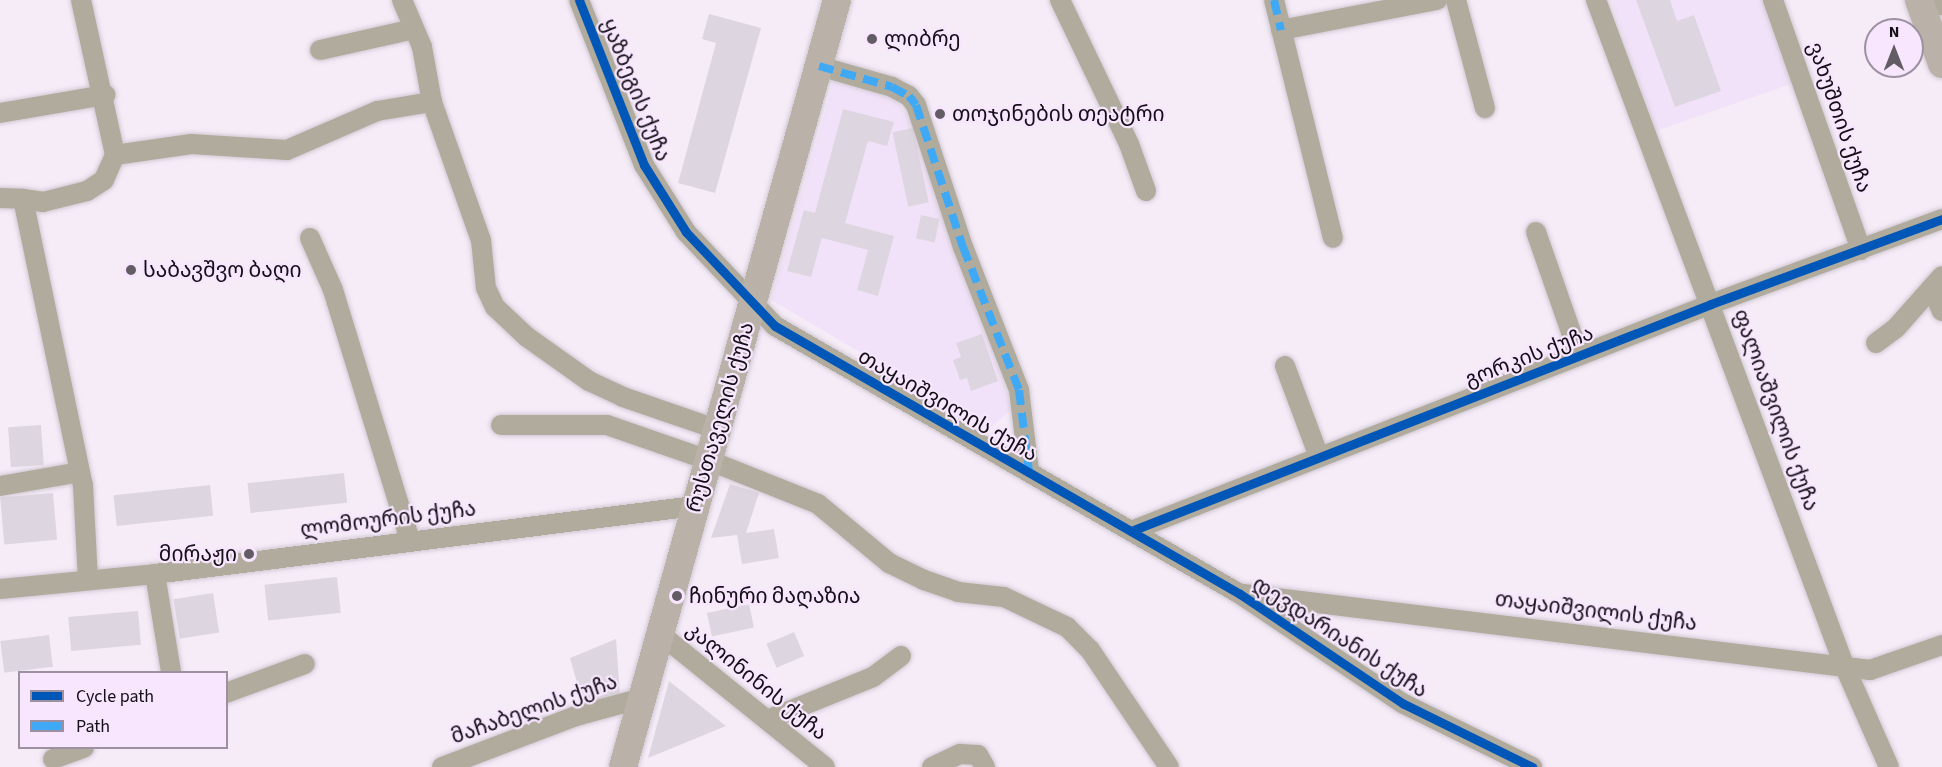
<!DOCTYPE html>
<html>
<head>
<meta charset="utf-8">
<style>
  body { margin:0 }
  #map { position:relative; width:1942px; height:767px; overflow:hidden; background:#f5ecf8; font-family:"Source Sans 3","Noto Sans Georgian",sans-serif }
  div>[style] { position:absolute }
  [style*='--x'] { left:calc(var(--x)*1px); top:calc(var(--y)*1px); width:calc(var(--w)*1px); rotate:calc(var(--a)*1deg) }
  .built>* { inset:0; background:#f2e2f9 }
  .building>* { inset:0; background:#ddd6e0; transform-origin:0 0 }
  .roads { filter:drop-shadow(0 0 2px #d0c9d3) drop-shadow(0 0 2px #d0c9d3) }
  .minor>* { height:20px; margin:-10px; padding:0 10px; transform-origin:10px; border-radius:10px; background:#b0ab9d }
  .secondary>* { height:28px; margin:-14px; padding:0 14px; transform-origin:14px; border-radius:14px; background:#bab2a9 }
  .quiet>* { height:8px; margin-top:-4px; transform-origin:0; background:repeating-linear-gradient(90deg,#3fa9f5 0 15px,transparent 0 23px) }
  .cycleway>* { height:9px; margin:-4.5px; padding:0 4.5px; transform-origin:4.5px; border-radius:4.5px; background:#0057b8 }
  .dots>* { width:16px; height:16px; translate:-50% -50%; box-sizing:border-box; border:3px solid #f7e6fe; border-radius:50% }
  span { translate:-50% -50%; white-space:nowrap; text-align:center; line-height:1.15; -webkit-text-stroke:4.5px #f7e6fe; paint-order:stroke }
  .poi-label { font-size:21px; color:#140e16 }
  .left { translate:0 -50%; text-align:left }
  .right { translate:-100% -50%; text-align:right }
  .street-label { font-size:21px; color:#140e16 }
  .legend { position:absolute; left:18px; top:671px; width:210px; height:78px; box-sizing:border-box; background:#f7e6fe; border:2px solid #9c90a1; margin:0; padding:8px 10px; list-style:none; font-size:18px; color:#140e16 }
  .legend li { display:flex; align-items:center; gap:12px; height:30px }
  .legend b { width:30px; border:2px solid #9c90a1 }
  .north { position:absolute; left:1864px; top:18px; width:60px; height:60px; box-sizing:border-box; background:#f7e6fe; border:2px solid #9c90a1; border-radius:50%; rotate:0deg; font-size:16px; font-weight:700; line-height:24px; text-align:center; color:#140e16 }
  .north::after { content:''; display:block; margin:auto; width:21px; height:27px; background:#635c65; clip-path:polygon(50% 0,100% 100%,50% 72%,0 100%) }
</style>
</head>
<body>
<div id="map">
  <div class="built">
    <i style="clip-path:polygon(1611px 0,1766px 0,1794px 83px,1656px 131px)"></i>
    <i style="clip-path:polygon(836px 73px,895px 101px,917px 126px,1012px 409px,990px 428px,771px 300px)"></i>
  </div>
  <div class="building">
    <i style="clip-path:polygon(1636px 0,1670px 0,1677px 21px,1694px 15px,1721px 91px,1675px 107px)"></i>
    <i style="clip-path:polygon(709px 14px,761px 28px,715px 193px,678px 183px,716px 43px,702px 39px)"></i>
    <i style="clip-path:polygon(843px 109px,894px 122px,887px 146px,868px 141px,845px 223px,894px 236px,878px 296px,857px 290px,868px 250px,822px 238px,811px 277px,787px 271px,804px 210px,815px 213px)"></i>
    <i style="left:913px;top:128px;width:76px;height:21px;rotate:78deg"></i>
    <i style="left:921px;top:215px;width:19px;height:24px;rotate:12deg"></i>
    <i style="clip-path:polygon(982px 334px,998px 381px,971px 391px,967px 378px,960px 380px,953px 360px,961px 357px,956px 343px)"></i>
    <i style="left:41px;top:425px;width:40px;height:33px;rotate:86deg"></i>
    <i style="left:344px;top:473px;width:30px;height:97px;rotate:84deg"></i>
    <i style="clip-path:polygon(730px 484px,759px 493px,746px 533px,774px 529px,779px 558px,742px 564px,737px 535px,711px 538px)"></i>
    <i style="left:210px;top:485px;width:31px;height:97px;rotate:84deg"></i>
    <i style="left:53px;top:493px;width:47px;height:53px;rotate:85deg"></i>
    <i style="left:337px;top:577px;width:36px;height:73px;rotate:84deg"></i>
    <i style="left:213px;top:593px;width:40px;height:40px;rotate:81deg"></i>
    <i style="left:749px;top:604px;width:24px;height:43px;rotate:78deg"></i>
    <i style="left:138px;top:611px;width:34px;height:70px;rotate:85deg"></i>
    <i style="left:794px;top:632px;width:26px;height:30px;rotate:67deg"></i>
    <i style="left:49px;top:635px;width:32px;height:49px;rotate:83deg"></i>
    <i style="clip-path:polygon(616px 639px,620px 696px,584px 708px,570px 658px)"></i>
    <i style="clip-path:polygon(669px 681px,726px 726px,648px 758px)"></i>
  </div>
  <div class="roads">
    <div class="minor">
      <i style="--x:81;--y:0;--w:159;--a:77.6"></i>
      <i style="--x:115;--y:155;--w:27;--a:114"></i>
      <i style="--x:104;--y:180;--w:20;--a:147"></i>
      <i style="--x:87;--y:191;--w:45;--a:166"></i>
      <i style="--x:43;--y:202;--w:20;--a:-171"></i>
      <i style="--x:23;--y:199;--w:292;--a:78.2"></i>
      <i style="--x:83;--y:485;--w:95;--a:87"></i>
      <i style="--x:402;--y:0;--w:51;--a:66.9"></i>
      <i style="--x:422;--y:47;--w:56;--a:79.7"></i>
      <i style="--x:432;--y:102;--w:146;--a:70.5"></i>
      <i style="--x:481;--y:240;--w:48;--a:84.1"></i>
      <i style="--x:486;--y:288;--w:21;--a:65"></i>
      <i style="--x:495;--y:307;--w:44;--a:43.2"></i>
      <i style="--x:527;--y:337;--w:76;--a:35.4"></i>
      <i style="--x:589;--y:381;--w:38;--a:25"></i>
      <i style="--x:623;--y:397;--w:98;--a:19"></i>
      <i style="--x:579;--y:0;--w:177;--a:68.5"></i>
      <i style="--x:644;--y:165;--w:79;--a:57.9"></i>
      <i style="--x:686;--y:232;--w:129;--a:46.6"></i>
      <i style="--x:775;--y:326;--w:537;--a:29.96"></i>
      <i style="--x:1240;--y:594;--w:197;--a:33.9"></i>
      <i style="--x:1404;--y:704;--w:143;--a:26.2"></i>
      <i style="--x:1060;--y:0;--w:160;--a:64.4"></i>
      <i style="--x:1129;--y:144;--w:50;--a:70.1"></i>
      <i style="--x:1274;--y:0;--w:245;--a:76.1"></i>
      <i style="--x:1456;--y:0;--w:112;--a:75"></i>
      <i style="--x:1596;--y:0;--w:710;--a:69.55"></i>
      <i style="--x:1844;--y:665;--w:111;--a:66.2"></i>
      <i style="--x:1773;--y:0;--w:265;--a:70.6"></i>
      <i style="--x:1921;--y:6;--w:21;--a:-3"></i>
      <i style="--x:1281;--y:30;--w:159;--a:-10.9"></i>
      <i style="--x:320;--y:50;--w:96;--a:-12.6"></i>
      <i style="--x:819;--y:66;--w:76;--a:16"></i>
      <i style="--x:892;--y:87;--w:19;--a:28"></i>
      <i style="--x:909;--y:96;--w:11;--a:52"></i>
      <i style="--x:916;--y:105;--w:150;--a:71.7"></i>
      <i style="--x:963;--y:247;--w:154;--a:68.6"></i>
      <i style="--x:1019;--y:390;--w:83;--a:83"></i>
      <i style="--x:0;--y:113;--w:107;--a:-9.7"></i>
      <i style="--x:115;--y:155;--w:77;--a:-8.2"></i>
      <i style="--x:191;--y:144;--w:96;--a:3.6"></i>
      <i style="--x:287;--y:150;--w:98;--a:-23.4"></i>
      <i style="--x:377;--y:111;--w:56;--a:-9.3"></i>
      <i style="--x:0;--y:198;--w:23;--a:2"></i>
      <i style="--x:1536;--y:232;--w:130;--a:70.7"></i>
      <i style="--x:310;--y:238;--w:57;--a:66.1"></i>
      <i style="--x:333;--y:290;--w:262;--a:72.9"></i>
      <i style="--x:1932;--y:288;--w:25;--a:67"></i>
      <i style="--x:1876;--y:343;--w:25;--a:-37"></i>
      <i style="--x:1896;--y:328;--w:69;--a:-48.5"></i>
      <i style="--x:1285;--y:366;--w:97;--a:69.5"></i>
      <i style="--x:501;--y:425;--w:106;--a:0"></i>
      <i style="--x:607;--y:425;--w:107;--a:19.1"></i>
      <i style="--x:708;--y:460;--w:118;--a:21.8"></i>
      <i style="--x:818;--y:504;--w:92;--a:39.7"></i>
      <i style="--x:889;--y:563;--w:39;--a:26"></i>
      <i style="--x:924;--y:580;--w:36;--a:19"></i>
      <i style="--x:958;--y:592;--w:46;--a:6.2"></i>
      <i style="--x:1004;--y:597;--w:70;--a:25.5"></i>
      <i style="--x:1067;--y:627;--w:33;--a:45"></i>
      <i style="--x:1090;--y:650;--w:141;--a:56"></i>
      <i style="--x:0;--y:486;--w:81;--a:-9.9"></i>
      <i style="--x:1131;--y:531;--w:623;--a:-21.37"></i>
      <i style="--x:1711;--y:304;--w:246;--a:-20.2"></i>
      <i style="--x:155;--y:574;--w:99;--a:80.7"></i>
      <i style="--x:0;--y:589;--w:156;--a:-5.5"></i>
      <i style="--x:155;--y:574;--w:544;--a:-7.18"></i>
      <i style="--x:1243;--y:594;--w:632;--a:6.91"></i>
      <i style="--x:1870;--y:670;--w:76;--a:-19.1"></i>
      <i style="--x:659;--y:633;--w:213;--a:38.9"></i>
      <i style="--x:226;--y:693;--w:84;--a:-20.2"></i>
      <i style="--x:767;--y:720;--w:114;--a:-22.1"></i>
      <i style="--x:873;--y:677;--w:35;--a:-37"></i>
      <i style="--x:53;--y:759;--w:33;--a:-20"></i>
      <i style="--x:442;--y:767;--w:143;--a:-20.8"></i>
      <i style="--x:576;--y:716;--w:68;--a:-15.3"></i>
      <i style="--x:932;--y:767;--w:31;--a:-25"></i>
      <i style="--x:960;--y:754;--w:18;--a:3"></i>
      <i style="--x:978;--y:755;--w:14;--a:60"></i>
    </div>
    <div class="secondary">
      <i style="--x:1919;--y:0;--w:68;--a:70.2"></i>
      <i style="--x:623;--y:767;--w:796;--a:-74.41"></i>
    </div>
  </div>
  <div class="quiet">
    <i style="--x:1274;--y:0;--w:31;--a:77"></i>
    <i style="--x:819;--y:66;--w:76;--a:16"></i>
    <i style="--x:892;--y:87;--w:19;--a:28"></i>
    <i style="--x:909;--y:96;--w:11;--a:52"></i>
    <i style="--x:916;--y:105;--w:150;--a:71.7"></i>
    <i style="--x:963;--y:247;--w:154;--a:68.6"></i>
    <i style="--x:1019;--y:390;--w:83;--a:83"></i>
  </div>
  <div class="cycleway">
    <i style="--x:579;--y:0;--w:177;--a:68.5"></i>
    <i style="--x:644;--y:165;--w:79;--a:57.9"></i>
    <i style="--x:686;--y:232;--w:129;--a:46.6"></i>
    <i style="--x:775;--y:326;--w:537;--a:29.96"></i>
    <i style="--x:1240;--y:594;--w:197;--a:33.9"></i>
    <i style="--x:1404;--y:704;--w:143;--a:26.2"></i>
    <i style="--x:1131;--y:531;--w:623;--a:-21.37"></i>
    <i style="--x:1711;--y:304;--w:246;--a:-20.2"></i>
  </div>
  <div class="dots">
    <i style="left:872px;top:39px;background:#635c65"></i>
    <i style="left:940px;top:114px;background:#635c65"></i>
    <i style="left:131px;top:270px;background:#635c65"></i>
    <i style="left:249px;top:554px;background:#635c65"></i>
    <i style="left:677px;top:596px;background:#635c65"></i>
  </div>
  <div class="poi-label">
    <span class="left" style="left:884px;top:39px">ლიბრე</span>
    <span class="left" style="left:952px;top:114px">თოჯინების თეატრი</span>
    <span class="left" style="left:143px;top:270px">საბავშვო ბაღი</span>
    <span class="right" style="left:237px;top:554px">მირაჟი</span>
    <span class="left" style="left:689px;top:596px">ჩინური მაღაზია</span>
  </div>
  <div class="street-label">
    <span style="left:636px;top:90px;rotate:68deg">ყაზბეგის ქუჩა</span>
    <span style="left:1840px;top:117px;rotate:71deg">ვახუშთის ქუჩა</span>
    <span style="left:1529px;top:356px;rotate:-21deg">გორკის ქუჩა</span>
    <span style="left:948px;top:405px;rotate:30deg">თაყაიშვილის ქუჩა</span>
    <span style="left:1776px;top:410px;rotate:70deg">ფალიაშვილის ქუჩა</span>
    <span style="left:720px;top:417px;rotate:-74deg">რუსთაველის ქუჩა</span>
    <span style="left:388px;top:519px;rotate:-7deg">ლომოურის ქუჩა</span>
    <span style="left:1596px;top:611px;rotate:7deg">თაყაიშვილის ქუჩა</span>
    <span style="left:1340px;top:637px;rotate:33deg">დევდარიანის ქუჩა</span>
    <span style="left:757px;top:681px;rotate:39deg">კალინინის ქუჩა</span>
    <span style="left:534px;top:709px;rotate:-19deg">მაჩაბელის ქუჩა</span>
  </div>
  <ul class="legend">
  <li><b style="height:8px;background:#0057b8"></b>Cycle path</li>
  <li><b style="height:8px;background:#3fa9f5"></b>Path</li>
  </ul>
  <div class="north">N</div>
</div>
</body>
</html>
